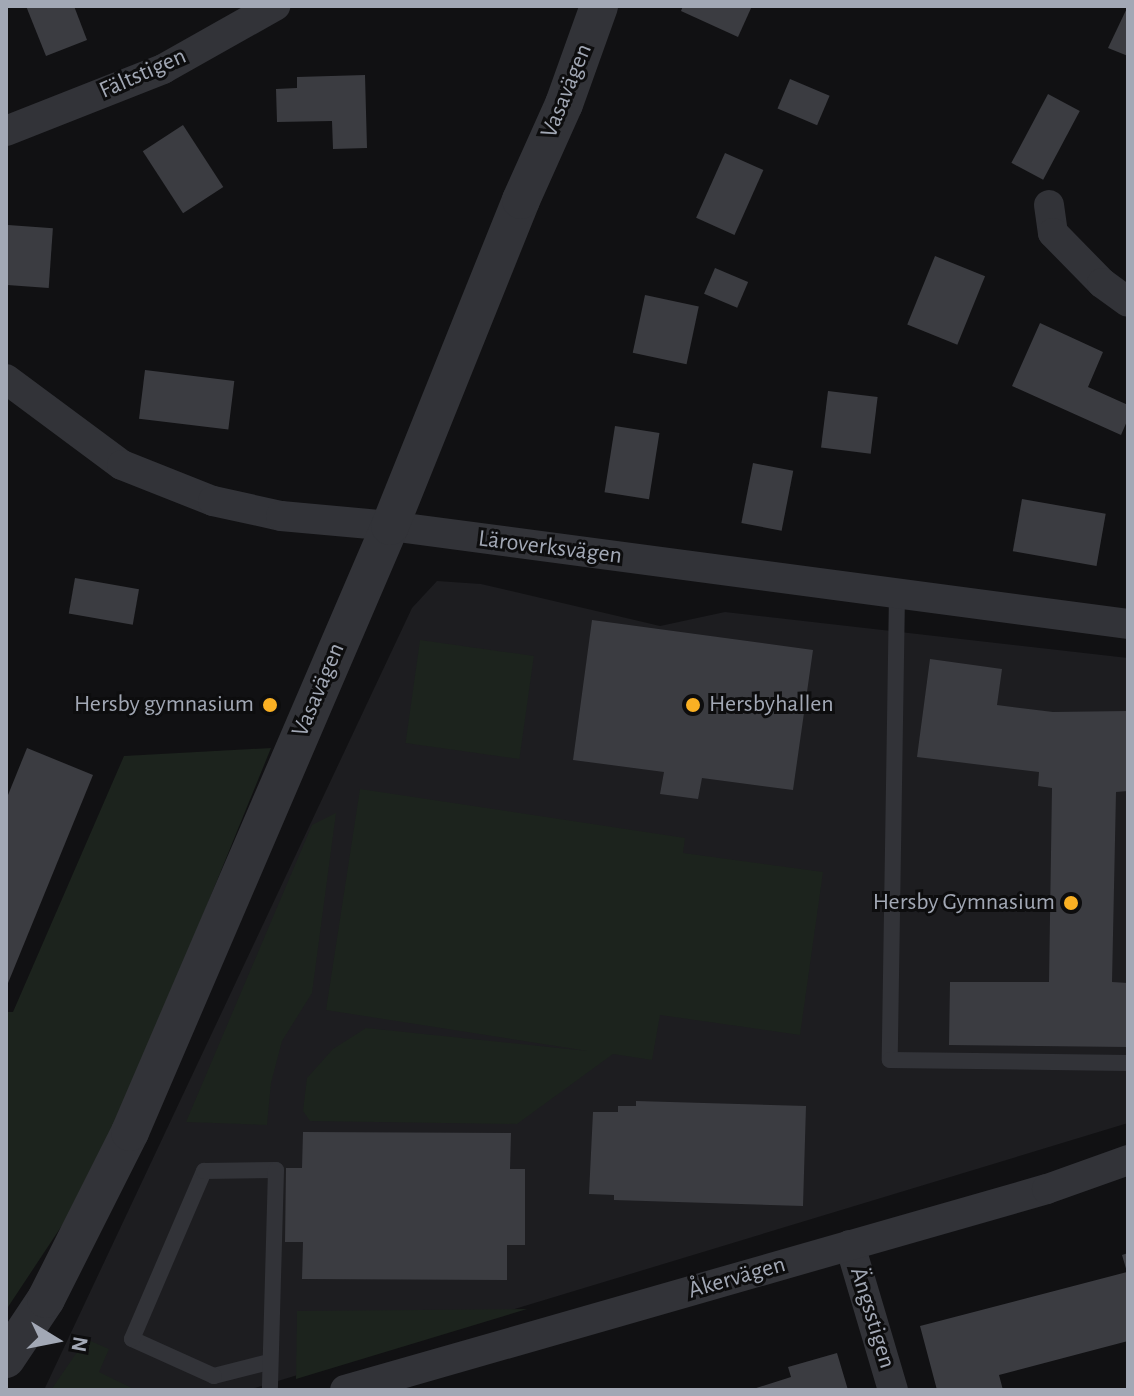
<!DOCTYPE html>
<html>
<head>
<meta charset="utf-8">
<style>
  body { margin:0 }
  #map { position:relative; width:1134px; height:1396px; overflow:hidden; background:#111113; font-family:"Alegreya Sans",sans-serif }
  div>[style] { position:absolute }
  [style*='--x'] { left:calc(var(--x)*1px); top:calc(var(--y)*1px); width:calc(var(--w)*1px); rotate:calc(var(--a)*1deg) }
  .built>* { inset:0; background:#1d1d20 }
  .green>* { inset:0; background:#1c231d; transform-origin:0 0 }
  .building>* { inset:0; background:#3b3c41; transform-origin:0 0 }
  .service>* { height:16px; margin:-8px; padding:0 8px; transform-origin:8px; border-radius:8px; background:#323338 }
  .minor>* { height:30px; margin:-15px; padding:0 15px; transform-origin:15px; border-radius:15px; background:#323338 }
  .tertiary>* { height:38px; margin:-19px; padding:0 19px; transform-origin:19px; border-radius:19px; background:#323338 }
  .dots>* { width:22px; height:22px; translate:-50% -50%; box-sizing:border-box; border:4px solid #0d0d0e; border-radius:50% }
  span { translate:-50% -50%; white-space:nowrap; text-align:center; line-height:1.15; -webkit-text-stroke:6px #0d0d0e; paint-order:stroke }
  .street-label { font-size:24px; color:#a2a8b5 }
  .poi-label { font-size:24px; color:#a2a8b5 }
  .right { translate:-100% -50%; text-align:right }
  .left { translate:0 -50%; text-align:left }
  .frame { position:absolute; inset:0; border:8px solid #a2a8b5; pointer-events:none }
  .north { position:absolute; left:16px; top:1300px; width:80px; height:80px; -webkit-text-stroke:6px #0d0d0e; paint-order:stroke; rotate:100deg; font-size:22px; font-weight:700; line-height:32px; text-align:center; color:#a2a8b5 }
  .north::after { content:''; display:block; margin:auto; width:28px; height:36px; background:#a2a8b5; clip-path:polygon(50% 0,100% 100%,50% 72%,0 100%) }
</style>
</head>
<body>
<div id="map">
  <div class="built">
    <i style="clip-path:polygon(437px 581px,481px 584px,660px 626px,725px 612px,1128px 658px,1128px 1123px,248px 1390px,44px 1390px,412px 608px)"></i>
  </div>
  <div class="green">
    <i style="left:420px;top:640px;width:115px;height:104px;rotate:8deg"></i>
    <i style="clip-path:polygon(271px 748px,100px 1168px,6px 1310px,6px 1012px,13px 1012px,124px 756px)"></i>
    <i style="clip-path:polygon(360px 789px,685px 838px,683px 853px,823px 872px,800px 1035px,660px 1015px,652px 1060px,613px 1054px,517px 1124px,310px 1121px,303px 1111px,307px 1078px,333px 1049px,366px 1028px,588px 1051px,326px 1010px)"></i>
    <i style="clip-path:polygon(336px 813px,312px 993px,282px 1041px,271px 1083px,267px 1125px,186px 1122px,312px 825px)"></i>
    <i style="clip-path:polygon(527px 1309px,296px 1379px,297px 1311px)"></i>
    <i style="clip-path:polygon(86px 1339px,109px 1349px,99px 1372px,136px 1390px,51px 1390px)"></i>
  </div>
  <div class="building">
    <i style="clip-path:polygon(26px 6px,74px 6px,87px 40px,46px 56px)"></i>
    <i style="clip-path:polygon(683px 6px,752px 6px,738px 37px,681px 11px)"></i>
    <i style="clip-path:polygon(1128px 6px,1128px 56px,1108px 48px)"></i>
    <i style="clip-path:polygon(365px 75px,367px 148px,333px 149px,332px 121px,277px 122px,276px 89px,297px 88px,297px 77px)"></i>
    <i style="left:790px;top:79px;width:43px;height:32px;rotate:23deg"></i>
    <i style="left:1048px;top:94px;width:36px;height:78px;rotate:28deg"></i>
    <i style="left:183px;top:125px;width:74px;height:48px;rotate:57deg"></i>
    <i style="left:725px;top:153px;width:42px;height:71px;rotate:24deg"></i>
    <i style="left:8px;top:225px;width:45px;height:60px;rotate:4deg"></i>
    <i style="left:935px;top:256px;width:54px;height:74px;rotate:22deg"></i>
    <i style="left:715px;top:268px;width:36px;height:28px;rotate:23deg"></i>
    <i style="left:645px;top:295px;width:55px;height:59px;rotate:12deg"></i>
    <i style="clip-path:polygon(1040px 323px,1103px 352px,1088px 387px,1128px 405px,1128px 419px,1121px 435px,1012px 386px)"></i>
    <i style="left:145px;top:370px;width:90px;height:49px;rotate:7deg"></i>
    <i style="left:828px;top:391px;width:50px;height:57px;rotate:7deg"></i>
    <i style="left:615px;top:426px;width:45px;height:67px;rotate:9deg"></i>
    <i style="left:753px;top:463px;width:41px;height:61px;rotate:11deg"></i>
    <i style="left:1022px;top:499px;width:85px;height:53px;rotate:10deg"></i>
    <i style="left:75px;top:578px;width:65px;height:36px;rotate:10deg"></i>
    <i style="clip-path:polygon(592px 620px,813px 650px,793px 790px,702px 778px,698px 799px,660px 794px,664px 772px,573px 760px)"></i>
    <i style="clip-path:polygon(930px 659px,1002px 669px,997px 705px,1053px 712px,1128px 711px,1128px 791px,1116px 792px,1112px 982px,1128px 983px,1128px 1047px,949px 1045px,950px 982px,1049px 982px,1052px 788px,1038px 786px,1039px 772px,917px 757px)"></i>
    <i style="clip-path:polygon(27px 748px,93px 775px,6px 988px,6px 800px)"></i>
    <i style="clip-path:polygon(636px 1101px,806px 1106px,803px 1206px,614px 1200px,614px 1195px,589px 1194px,593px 1112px,618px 1112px,618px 1106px,636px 1106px)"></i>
    <i style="clip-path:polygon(303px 1132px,511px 1133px,510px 1169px,525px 1169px,525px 1245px,507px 1245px,507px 1280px,302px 1279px,303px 1242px,285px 1242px,286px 1168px,302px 1168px)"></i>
    <i style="clip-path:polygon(1128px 1253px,1128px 1341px,999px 1375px,1003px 1390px,937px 1390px,920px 1326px,1127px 1272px,1122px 1255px)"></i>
    <i style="clip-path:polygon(837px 1353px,848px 1390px,750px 1390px,791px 1377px,788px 1367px)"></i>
  </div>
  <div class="service">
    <i style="--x:897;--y:594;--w:466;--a:90.9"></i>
    <i style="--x:890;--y:1060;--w:238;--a:0.7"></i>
    <i style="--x:269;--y:1362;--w:57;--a:165.7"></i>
    <i style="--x:214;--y:1376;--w:90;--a:-155.7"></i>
    <i style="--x:132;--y:1339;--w:183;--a:-66.8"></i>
    <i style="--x:204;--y:1171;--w:72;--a:-0.8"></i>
    <i style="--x:276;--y:1170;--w:220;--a:91.6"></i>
  </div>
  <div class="minor">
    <i style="--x:6;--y:131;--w:169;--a:-21.5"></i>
    <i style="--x:163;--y:69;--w:129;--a:-29.4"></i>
    <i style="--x:1049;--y:205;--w:28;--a:82"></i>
    <i style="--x:1053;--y:233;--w:70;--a:45.6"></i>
    <i style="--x:1102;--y:283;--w:32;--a:36"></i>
    <i style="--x:6;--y:379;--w:144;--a:36.6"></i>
    <i style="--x:122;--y:465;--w:98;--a:21.6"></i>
    <i style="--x:213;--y:501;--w:70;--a:12.4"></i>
    <i style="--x:281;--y:516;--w:109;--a:5.2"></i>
    <i style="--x:390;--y:526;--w:744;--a:7.56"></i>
    <i style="--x:850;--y:1245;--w:151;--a:73.5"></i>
    <i style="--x:345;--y:1390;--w:730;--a:-15.98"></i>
    <i style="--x:1047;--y:1189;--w:86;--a:-19.7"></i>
  </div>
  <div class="tertiary">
    <i style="--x:6;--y:1359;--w:72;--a:-56.3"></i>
    <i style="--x:46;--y:1299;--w:187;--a:-63.3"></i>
    <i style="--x:130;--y:1132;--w:659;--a:-66.78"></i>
    <i style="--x:390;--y:526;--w:351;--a:-68.1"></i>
    <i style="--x:521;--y:200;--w:105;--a:-65.9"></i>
    <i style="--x:564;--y:104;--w:104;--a:-70.3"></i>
  </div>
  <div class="dots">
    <i style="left:270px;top:705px;background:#fab023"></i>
    <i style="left:693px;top:705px;background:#fab023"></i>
    <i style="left:1071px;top:903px;background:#fab023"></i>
  </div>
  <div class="street-label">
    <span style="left:143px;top:74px;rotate:-24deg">Fältstigen</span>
    <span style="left:567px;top:91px;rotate:-68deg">Vasavägen</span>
    <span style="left:550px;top:548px;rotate:7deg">Läroverksvägen</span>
    <span style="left:319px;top:690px;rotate:-67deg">Vasavägen</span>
    <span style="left:737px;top:1278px;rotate:-16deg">Åkervägen</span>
    <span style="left:872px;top:1318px;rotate:73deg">Ängsstigen</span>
  </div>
  <div class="poi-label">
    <span class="right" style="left:254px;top:705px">Hersby gymnasium</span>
    <span class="left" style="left:709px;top:705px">Hersbyhallen</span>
    <span class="right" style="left:1055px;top:903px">Hersby Gymnasium</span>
  </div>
  <div class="frame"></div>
  <div class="north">N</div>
</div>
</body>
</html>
